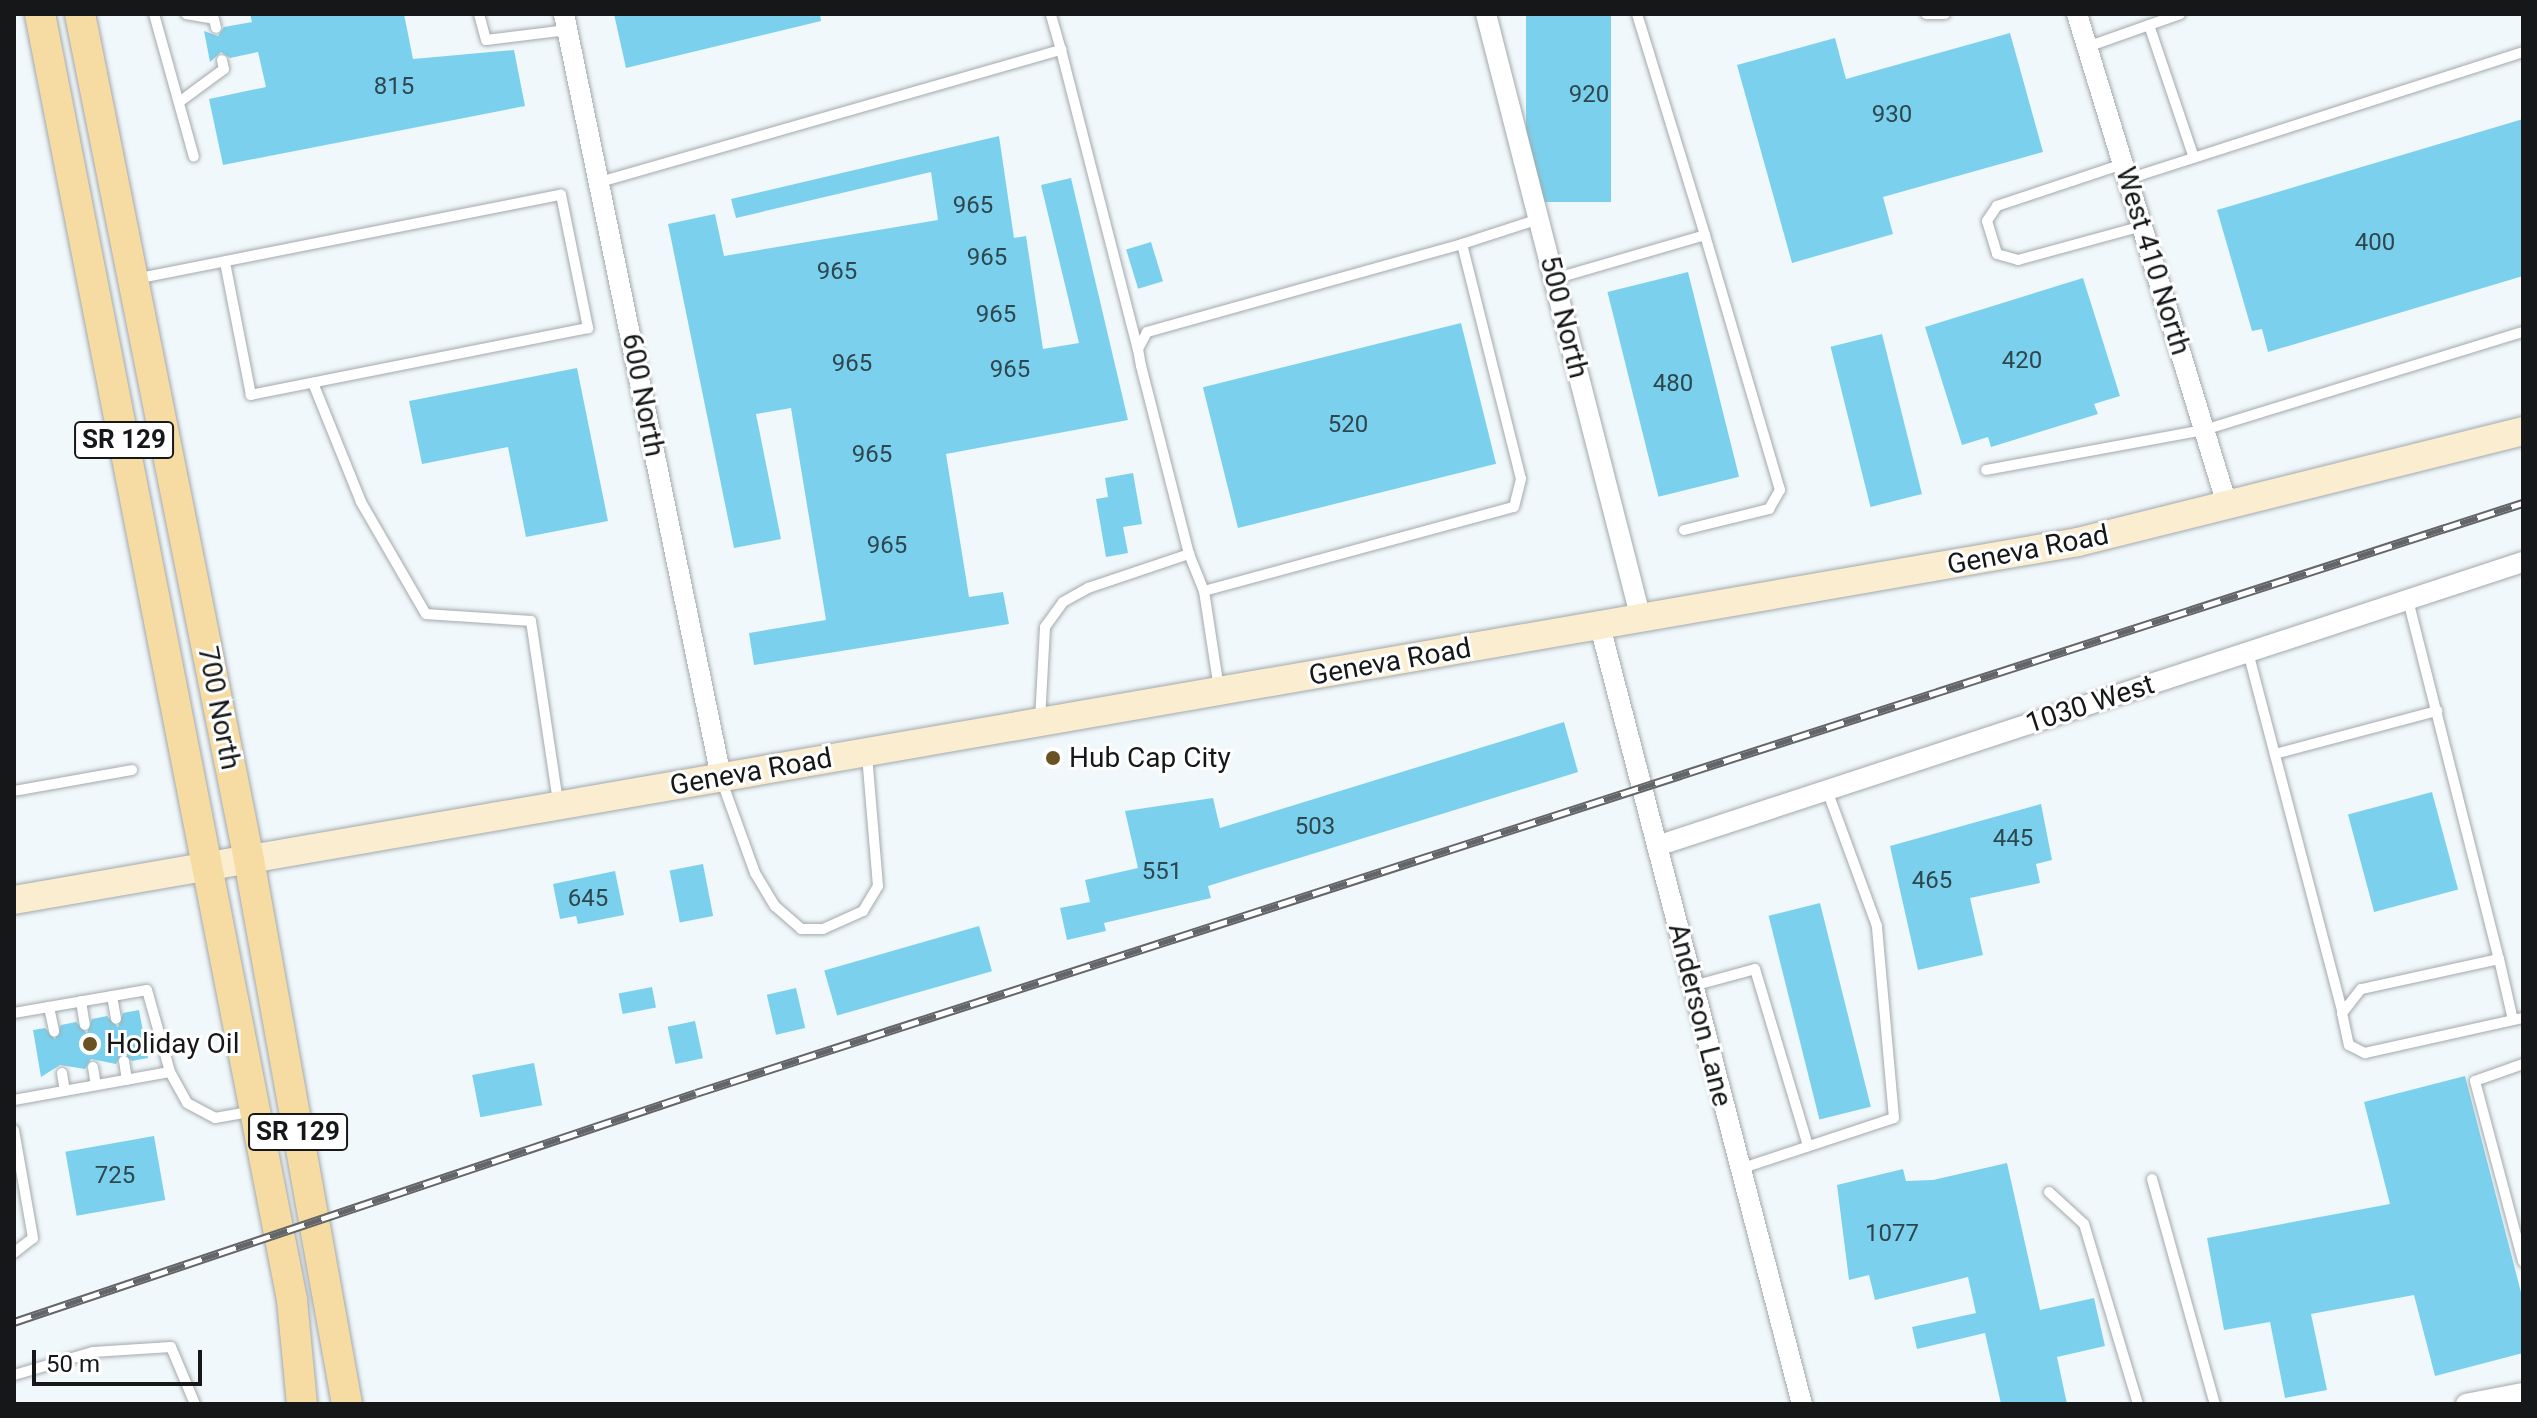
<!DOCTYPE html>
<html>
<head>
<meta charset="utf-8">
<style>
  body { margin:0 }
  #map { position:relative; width:2537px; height:1418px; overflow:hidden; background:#f1f8fb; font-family:Roboto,sans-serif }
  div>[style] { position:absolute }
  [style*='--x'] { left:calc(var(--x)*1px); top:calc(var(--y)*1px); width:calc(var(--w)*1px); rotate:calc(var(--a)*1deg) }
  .building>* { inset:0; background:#7bd1ed; transform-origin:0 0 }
  .roads { filter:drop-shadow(0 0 2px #a3a9ac) drop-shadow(0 0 2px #a3a9ac) }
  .lane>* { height:10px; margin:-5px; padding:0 5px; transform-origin:5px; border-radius:5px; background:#fff }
  .street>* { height:20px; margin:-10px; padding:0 10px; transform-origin:10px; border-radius:10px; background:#fff }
  .secondary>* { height:28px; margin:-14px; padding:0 14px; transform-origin:14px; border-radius:14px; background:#faedd0 }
  .primary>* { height:30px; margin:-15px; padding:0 15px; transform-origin:15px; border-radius:15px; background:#f6dba2 }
  .rail>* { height:9px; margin-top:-4.5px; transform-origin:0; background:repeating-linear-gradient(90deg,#fff 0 18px,#636668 0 36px); box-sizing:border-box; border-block:2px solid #636668 }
  .dots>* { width:22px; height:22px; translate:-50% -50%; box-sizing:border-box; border:4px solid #fff; border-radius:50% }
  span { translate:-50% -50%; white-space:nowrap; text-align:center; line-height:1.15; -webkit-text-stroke:6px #fff; paint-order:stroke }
  .number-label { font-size:24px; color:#2e464d }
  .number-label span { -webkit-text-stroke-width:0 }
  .shield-label span { padding:2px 6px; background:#fff; border:2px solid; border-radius:6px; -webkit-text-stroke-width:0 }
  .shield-label { font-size:26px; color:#151718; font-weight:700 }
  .street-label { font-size:28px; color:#151718 }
  .poi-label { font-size:28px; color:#151718 }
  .left { translate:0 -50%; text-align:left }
  .frame { position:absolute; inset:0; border:16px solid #151718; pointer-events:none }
  .scale { position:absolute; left:32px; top:1350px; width:170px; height:36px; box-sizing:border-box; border:4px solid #151718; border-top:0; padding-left:10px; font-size:24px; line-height:28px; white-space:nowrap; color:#151718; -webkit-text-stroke:6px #fff; paint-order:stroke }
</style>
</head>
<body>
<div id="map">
  <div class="building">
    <i style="clip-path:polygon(250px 14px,404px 14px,413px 59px,514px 50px,525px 106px,223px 165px,209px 99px,266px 87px,258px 52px,230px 58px,221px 52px,210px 62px,204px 31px,218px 36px,224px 27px,252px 22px)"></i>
    <i style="clip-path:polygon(614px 14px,820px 14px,821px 21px,626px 68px)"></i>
    <i style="left:1526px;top:14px;width:85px;height:188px"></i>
    <i style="clip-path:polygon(2010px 33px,2043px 152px,1883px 197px,1893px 234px,1792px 263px,1737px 65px,1835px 38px,1846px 79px)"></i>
    <i style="clip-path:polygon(2523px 119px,2523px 276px,2268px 352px,2262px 329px,2252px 331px,2217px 210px)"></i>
    <i style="clip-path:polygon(999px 136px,1014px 238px,1026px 236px,1043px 349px,1079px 343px,1041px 185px,1071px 178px,1128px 420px,946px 454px,969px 597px,1003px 592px,1009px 624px,754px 665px,749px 633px,826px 620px,791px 408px,756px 414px,781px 539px,734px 548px,668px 224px,715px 214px,724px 256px,938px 220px,931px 172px,736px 218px,731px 199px)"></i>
    <i style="left:1151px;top:242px;width:41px;height:26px;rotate:73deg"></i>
    <i style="left:1688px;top:272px;width:211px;height:83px;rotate:76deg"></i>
    <i style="clip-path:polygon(2083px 278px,2120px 396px,2094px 404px,2098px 414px,1991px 447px,1988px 437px,1962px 445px,1925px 327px)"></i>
    <i style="left:1461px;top:323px;width:145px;height:266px;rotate:76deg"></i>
    <i style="left:1882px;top:334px;width:165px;height:53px;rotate:76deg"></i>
    <i style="clip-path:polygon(577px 368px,608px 521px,526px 537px,508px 447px,422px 464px,409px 401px)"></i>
    <i style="clip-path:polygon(1133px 473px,1142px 524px,1123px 527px,1128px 553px,1106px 557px,1096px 499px,1108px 497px,1105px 478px)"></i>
    <i style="clip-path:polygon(1564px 722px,1578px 772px,1208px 886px,1211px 898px,1104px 923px,1106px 931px,1067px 940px,1060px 908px,1090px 902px,1085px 880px,1138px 868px,1125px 811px,1213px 798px,1220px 828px)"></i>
    <i style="left:2432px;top:792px;width:101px;height:87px;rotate:75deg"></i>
    <i style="clip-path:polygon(2041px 804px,2052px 860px,2036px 864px,2040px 883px,1970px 898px,1983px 955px,1918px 970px,1890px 846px)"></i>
    <i style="left:703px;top:864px;width:53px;height:34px;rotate:79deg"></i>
    <i style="clip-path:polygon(615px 871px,624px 915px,578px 924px,576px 916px,560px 919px,553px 884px)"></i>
    <i style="left:1820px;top:903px;width:210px;height:53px;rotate:76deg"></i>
    <i style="left:979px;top:926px;width:47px;height:161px;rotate:74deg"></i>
    <i style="left:652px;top:987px;width:21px;height:34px;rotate:79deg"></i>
    <i style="left:796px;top:988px;width:41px;height:30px;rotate:77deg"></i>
    <i style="clip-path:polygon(139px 1010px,148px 1058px,132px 1061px,122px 1053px,116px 1064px,91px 1059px,85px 1069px,60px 1065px,41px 1077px,33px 1030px,45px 1028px,55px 1039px,61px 1025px,76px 1022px,87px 1033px,92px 1019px,107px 1016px,118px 1027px,123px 1013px)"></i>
    <i style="left:695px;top:1021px;width:38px;height:28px;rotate:78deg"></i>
    <i style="left:534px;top:1063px;width:43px;height:63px;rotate:79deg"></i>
    <i style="clip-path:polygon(2465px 1076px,2523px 1300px,2523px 1353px,2435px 1376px,2414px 1295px,2311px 1314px,2327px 1390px,2285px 1398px,2270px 1322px,2224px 1330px,2207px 1238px,2390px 1204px,2364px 1102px)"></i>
    <i style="left:154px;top:1136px;width:65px;height:90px;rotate:80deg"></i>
    <i style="clip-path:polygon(2007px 1163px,2040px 1310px,2094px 1298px,2105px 1346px,2057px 1357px,2067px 1404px,2001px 1404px,1985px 1333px,1917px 1349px,1912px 1327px,1976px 1313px,1968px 1277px,1875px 1300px,1869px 1275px,1849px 1280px,1837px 1185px,1903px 1169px,1906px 1181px,1933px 1180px)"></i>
  </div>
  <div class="roads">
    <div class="lane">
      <i style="--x:154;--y:14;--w:148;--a:74.4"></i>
      <i style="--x:186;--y:14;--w:28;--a:10"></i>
      <i style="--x:214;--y:19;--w:9;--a:77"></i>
      <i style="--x:479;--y:14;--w:27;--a:75"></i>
      <i style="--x:486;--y:40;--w:82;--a:-7"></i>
      <i style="--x:1926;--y:14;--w:19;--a:0"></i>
      <i style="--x:2149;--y:25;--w:140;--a:71.3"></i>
      <i style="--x:2087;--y:47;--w:99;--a:-19.5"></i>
      <i style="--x:1061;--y:50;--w:309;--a:75.6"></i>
      <i style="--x:182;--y:100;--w:52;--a:-36.4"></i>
      <i style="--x:224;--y:69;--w:9;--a:-103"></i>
      <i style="--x:2123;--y:164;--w:133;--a:161.6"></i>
      <i style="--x:1997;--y:206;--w:18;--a:124"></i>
      <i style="--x:1987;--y:221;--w:34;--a:73"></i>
      <i style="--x:1997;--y:254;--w:22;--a:16"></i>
      <i style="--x:2018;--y:260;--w:129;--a:-15.3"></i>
      <i style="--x:2128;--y:179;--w:415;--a:-17.8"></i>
      <i style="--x:600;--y:182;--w:480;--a:-16"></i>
      <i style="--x:1061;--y:50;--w:37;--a:-106"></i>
      <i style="--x:135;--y:279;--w:434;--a:-11.2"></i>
      <i style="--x:561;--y:195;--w:136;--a:78.5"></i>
      <i style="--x:588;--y:328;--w:344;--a:168.8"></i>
      <i style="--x:251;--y:395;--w:135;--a:-101.1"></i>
      <i style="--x:1554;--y:279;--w:157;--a:-16.2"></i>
      <i style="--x:1705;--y:235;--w:231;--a:-107.1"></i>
      <i style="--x:313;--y:383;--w:128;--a:68"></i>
      <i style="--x:361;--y:502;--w:129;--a:59.9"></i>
      <i style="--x:426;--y:614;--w:105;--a:3.8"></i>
      <i style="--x:531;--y:621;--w:183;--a:81.5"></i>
      <i style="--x:1986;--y:470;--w:222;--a:-10.4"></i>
      <i style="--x:2204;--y:430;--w:334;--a:-17.1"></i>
      <i style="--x:1684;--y:530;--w:88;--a:-13.9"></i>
      <i style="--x:1769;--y:509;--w:22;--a:-60"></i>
      <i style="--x:1780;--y:490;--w:266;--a:-106.4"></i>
      <i style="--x:1189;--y:554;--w:194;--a:-104.3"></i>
      <i style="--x:1141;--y:366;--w:17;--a:-100"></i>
      <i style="--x:1138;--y:349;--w:19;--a:-62"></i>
      <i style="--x:1147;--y:332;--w:327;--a:-15.6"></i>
      <i style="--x:1204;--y:591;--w:99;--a:81.3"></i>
      <i style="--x:2408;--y:600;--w:370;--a:75.8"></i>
      <i style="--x:2248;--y:652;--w:371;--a:75.3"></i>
      <i style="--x:1040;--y:720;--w:93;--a:-86.9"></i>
      <i style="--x:1045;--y:627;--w:31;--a:-54"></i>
      <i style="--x:1063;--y:602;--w:29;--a:-29"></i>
      <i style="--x:1088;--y:588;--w:107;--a:-18.6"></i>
      <i style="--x:1189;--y:554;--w:40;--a:68"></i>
      <i style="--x:1204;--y:591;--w:321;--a:-15.2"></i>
      <i style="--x:1514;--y:507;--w:29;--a:-76"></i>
      <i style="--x:1521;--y:479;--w:242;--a:-104.1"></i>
      <i style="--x:1462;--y:244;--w:81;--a:-18"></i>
      <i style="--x:2275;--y:754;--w:168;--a:-14.9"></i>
      <i style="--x:721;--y:779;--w:100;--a:70.1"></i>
      <i style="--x:755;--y:873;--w:39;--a:59"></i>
      <i style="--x:775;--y:906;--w:35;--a:41"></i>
      <i style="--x:801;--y:929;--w:22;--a:0"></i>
      <i style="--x:823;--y:929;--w:44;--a:-24.2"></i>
      <i style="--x:863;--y:911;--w:29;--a:-59"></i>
      <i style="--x:878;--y:886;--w:131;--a:-94.8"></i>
      <i style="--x:14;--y:791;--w:120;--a:-10.1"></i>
      <i style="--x:1693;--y:986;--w:64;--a:-15.3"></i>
      <i style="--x:1755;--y:969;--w:185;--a:73.3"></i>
      <i style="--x:112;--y:996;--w:23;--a:80"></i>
      <i style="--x:81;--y:1001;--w:24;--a:81"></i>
      <i style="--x:49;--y:1007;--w:25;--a:78"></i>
      <i style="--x:14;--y:1013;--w:135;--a:-9.8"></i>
      <i style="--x:147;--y:990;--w:85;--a:74.3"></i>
      <i style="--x:170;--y:1072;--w:35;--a:61"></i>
      <i style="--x:187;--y:1103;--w:32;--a:28"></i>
      <i style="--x:215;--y:1118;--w:39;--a:-10"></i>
      <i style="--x:2513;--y:1020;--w:63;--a:-102.9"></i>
      <i style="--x:2499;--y:959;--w:141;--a:167.7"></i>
      <i style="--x:2361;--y:989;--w:31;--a:128"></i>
      <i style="--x:2342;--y:1013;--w:33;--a:78"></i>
      <i style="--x:2349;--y:1045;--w:18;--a:27"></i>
      <i style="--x:2365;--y:1053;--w:162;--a:-12.5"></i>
      <i style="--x:124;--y:1061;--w:19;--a:81"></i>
      <i style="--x:2523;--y:1064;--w:51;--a:160.5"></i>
      <i style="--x:2475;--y:1081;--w:187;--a:75.1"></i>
      <i style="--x:93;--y:1067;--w:18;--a:81"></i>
      <i style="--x:62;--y:1073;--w:18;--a:81"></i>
      <i style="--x:14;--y:1100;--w:158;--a:-10.2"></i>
      <i style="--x:14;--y:1130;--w:110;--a:80"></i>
      <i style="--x:33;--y:1238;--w:24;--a:142"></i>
      <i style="--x:1740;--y:1169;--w:162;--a:-18.3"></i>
      <i style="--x:1894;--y:1118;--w:193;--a:-95.1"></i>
      <i style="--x:1877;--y:926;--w:145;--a:-110.2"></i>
      <i style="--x:2152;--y:1179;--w:234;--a:74.4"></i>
      <i style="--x:2049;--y:1192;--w:47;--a:42.4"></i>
      <i style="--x:2084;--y:1224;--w:188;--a:73.3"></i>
      <i style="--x:14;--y:1375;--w:82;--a:-16.2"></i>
      <i style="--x:93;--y:1352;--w:78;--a:-3.7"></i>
      <i style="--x:171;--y:1347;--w:62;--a:67.2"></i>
    </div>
    <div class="street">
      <i style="--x:564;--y:14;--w:779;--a:78.37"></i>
      <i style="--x:1486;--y:14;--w:625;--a:75.63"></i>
      <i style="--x:2077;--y:14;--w:517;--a:73"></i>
      <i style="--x:1600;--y:626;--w:804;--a:75.45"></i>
      <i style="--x:1657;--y:846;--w:911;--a:-18.16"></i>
      <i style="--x:2466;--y:1404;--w:58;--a:-10.9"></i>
    </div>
    <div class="secondary">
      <i style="--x:14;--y:900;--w:2095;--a:-9.84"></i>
      <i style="--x:2078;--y:542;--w:459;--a:-14"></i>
    </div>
    <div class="primary">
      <i style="--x:40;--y:14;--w:1310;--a:78.91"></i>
      <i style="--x:292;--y:1300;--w:104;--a:84.5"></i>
      <i style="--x:80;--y:14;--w:863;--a:78.7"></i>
      <i style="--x:249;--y:860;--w:553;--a:79.79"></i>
    </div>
  </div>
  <div class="rail">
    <i style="--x:14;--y:1322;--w:719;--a:-18.56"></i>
    <i style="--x:696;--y:1093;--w:1920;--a:-17.9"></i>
  </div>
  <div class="dots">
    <i style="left:1053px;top:758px;background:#6a5323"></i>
    <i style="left:90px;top:1044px;background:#6a5323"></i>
  </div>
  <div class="number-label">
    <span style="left:394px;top:87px">815</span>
    <span style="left:1589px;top:95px">920</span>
    <span style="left:1892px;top:115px">930</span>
    <span style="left:973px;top:206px">965</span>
    <span style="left:2375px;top:243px">400</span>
    <span style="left:987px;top:258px">965</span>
    <span style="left:837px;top:272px">965</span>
    <span style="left:996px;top:315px">965</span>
    <span style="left:2022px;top:361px">420</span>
    <span style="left:852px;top:364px">965</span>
    <span style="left:1010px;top:370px">965</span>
    <span style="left:1673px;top:384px">480</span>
    <span style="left:1348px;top:425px">520</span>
    <span style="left:872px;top:455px">965</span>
    <span style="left:887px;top:546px">965</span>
    <span style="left:1315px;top:827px">503</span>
    <span style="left:2013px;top:839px">445</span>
    <span style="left:1162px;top:872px">551</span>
    <span style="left:1932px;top:881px">465</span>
    <span style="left:588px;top:899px">645</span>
    <span style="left:115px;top:1176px">725</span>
    <span style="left:1892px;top:1234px">1077</span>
  </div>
  <div class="shield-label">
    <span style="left:124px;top:440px">SR 129</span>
    <span style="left:298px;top:1132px">SR 129</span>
  </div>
  <div class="street-label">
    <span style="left:2153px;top:261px;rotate:73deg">West 410 North</span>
    <span style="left:1564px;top:317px;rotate:76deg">500 North</span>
    <span style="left:643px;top:395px;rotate:79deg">600 North</span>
    <span style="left:2028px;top:550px;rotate:-11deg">Geneva Road</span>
    <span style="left:1390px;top:662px;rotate:-10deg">Geneva Road</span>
    <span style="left:2090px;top:704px;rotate:-18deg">1030 West</span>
    <span style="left:219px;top:708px;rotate:79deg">700 North</span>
    <span style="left:751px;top:772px;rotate:-10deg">Geneva Road</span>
    <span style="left:1700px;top:1015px;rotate:76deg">Anderson Lane</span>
  </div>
  <div class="poi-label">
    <span class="left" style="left:1069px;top:758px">Hub Cap City</span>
    <span class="left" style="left:106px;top:1044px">Holiday Oil</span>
  </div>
  <div class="frame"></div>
  <div class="scale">50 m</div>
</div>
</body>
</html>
